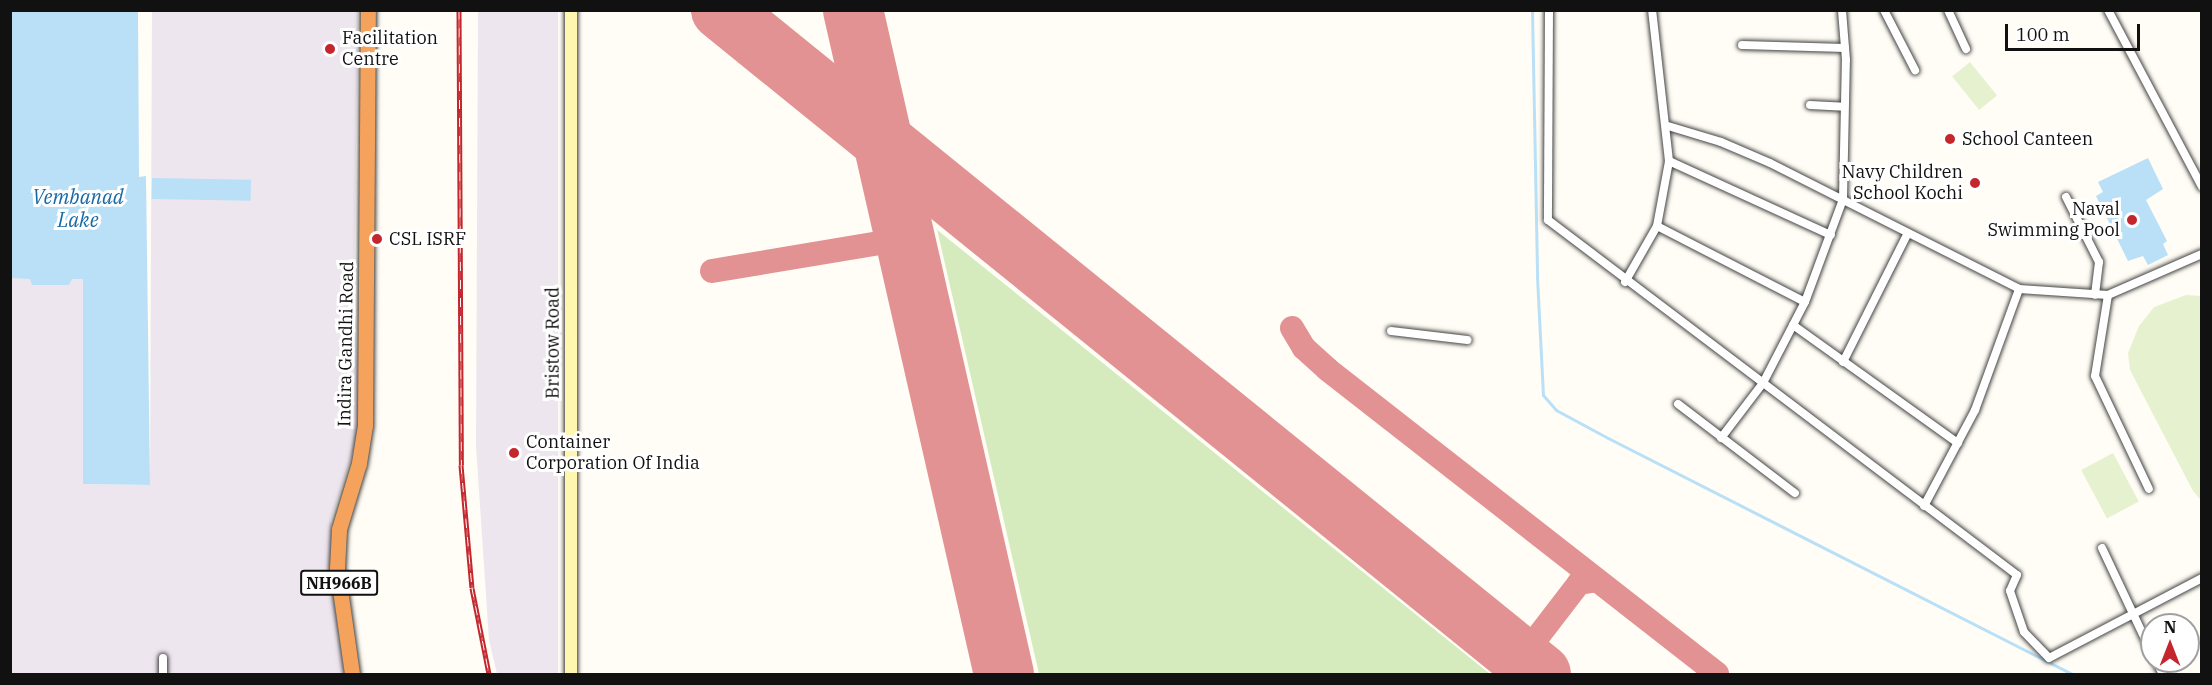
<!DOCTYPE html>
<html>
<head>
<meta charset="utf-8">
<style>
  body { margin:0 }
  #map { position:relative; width:2212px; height:685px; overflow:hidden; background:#fffdf5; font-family:"IBM Plex Serif",serif }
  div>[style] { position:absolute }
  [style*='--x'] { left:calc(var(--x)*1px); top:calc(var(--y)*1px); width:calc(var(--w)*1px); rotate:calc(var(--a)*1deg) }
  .industrial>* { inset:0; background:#eee6ef }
  .green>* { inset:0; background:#d5ebbd }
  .pitch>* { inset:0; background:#e6f2cf; transform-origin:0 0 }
  .water>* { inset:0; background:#b9e0f7; transform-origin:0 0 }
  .stream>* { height:3px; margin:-1.5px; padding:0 1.5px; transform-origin:1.5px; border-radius:1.5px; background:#b9e0f7 }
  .taxiway>* { height:24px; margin:-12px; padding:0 12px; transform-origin:12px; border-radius:12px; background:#e29292 }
  .runway>* { height:60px; margin:-30px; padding:0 30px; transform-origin:30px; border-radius:30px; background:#e29292 }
  .roads { filter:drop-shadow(0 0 2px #444) drop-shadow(0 0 2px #444) }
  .street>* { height:8px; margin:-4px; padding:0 4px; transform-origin:4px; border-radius:4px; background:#fff }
  .secondary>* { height:12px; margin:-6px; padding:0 6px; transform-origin:6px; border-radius:6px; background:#fff6b0 }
  .highway>* { height:15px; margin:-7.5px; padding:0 7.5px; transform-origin:7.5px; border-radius:7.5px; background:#f5a25d }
  .rail>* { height:5px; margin-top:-2.5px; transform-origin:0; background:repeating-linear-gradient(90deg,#fff 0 9px,#c4262e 0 18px); box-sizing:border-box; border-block:2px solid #c4262e }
  .dots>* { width:16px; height:16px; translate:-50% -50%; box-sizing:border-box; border:3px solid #fff; border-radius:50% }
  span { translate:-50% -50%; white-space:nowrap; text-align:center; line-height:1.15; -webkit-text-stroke:6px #fff; paint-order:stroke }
  .shield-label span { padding:2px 4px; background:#fff; border:2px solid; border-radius:4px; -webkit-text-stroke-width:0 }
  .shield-label { font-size:16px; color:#111; font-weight:700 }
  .poi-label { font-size:18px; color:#111 }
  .left { translate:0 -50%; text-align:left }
  .right { translate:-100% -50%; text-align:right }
  .street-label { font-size:18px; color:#111 }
  .water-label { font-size:20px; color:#1768a6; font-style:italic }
  .frame { position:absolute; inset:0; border:12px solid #111; pointer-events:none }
  .north { position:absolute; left:2140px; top:613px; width:60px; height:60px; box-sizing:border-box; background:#fff; border:2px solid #a0a0a0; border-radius:50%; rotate:0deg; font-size:16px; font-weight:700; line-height:24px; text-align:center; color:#111 }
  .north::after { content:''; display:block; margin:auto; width:21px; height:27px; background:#c4262e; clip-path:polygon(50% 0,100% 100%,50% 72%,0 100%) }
  .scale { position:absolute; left:2005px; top:24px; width:135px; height:27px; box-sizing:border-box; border:3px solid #111; border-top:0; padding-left:8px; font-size:18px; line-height:21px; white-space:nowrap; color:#111; -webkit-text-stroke:4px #fff; paint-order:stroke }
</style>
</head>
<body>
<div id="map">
  <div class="industrial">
    <i style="clip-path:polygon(152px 11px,358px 11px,354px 300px,360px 430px,331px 520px,331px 576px,344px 674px,11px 674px,11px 278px,30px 278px,33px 285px,69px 285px,72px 278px,83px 278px,83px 484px,150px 485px)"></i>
    <i style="clip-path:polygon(478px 11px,558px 11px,558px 674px,497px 674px,489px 640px,476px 446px)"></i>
  </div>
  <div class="green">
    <i style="clip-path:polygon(937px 229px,936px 229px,1490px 674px,1039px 674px)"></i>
  </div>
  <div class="pitch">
    <i style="left:1970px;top:62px;width:43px;height:23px;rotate:51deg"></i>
    <i style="clip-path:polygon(2186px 295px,2201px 296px,2201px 500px,2193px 491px,2130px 370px,2128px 353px,2139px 326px,2154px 307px)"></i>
    <i style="left:2113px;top:453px;width:55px;height:36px;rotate:62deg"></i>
  </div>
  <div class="water">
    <i style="clip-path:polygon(11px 10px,138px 11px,139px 177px,146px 176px,150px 485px,83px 484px,83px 279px,72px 279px,69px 285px,32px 285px,30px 279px,11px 278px)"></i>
    <i style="clip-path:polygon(2148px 158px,2163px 189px,2146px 200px,2167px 241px,2163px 244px,2168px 255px,2148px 265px,2143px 256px,2128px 261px,2096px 196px,2103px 192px,2098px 182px)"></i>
    <i style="left:152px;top:178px;width:99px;height:21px;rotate:1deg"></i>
  </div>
  <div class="stream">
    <i style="--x:1532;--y:10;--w:267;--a:88.9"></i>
    <i style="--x:1537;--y:277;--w:118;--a:87.1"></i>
    <i style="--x:1543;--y:395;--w:20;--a:49"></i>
    <i style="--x:1556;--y:410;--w:59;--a:28.3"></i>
    <i style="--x:1608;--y:438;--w:521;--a:26.96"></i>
  </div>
  <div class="taxiway">
    <i style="--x:879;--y:243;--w:16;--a:-40"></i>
    <i style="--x:891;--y:233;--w:23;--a:-70"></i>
    <i style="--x:712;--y:271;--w:169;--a:-9.5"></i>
    <i style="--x:879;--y:243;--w:16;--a:11"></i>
    <i style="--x:895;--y:246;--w:22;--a:47"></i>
    <i style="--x:1292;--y:328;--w:23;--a:59"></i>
    <i style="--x:1304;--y:348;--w:31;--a:42"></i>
    <i style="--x:1327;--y:369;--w:495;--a:38"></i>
    <i style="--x:1532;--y:667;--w:13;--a:-103"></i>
    <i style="--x:1529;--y:654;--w:12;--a:-70"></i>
    <i style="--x:1533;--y:643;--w:76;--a:-52.5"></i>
    <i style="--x:1579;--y:583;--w:18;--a:-9"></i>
  </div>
  <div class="runway">
    <i style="--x:721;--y:10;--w:1055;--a:39"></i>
    <i style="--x:853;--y:10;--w:681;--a:77.19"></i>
  </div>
  <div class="roads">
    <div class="street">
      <i style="--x:1549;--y:10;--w:210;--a:90.3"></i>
      <i style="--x:1548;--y:220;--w:588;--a:37.12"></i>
      <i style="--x:2017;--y:575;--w:17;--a:114"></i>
      <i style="--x:2010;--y:591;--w:43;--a:71.1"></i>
      <i style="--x:2024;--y:632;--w:36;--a:46"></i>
      <i style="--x:2049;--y:658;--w:173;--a:-27.6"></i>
      <i style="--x:1884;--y:10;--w:68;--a:62.7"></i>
      <i style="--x:1948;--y:10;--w:43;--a:65.2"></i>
      <i style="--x:2108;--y:10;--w:200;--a:62"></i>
      <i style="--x:1742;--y:45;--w:103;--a:1.7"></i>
      <i style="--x:1810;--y:105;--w:34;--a:3"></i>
      <i style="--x:1668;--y:126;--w:55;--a:16.8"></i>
      <i style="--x:1721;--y:142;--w:53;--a:23.2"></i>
      <i style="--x:1770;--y:163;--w:279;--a:26.8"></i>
      <i style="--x:2019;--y:289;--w:89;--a:3.9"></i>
      <i style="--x:2108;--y:295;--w:103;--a:-23.6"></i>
      <i style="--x:1669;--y:161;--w:178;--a:24.6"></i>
      <i style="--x:2066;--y:197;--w:73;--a:63.1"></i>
      <i style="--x:2099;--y:262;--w:33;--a:97"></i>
      <i style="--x:1657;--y:226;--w:166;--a:27.2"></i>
      <i style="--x:1625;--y:282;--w:64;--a:-60.3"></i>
      <i style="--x:1657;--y:226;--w:66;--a:-79.5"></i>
      <i style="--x:1669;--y:161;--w:152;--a:-96.4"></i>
      <i style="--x:2108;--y:295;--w:82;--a:99.1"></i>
      <i style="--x:2095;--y:376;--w:125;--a:64.5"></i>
      <i style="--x:1793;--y:325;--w:203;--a:35.6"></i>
      <i style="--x:1391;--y:331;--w:77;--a:6.8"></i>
      <i style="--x:1843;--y:362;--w:144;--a:-63.3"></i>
      <i style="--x:1678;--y:404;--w:147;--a:37.3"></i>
      <i style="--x:1721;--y:438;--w:69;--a:-52.6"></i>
      <i style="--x:1763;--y:383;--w:91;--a:-62.6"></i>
      <i style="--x:1805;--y:302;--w:110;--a:-69.7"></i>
      <i style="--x:1843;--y:199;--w:139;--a:-88.8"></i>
      <i style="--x:1846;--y:60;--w:50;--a:-94.6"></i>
      <i style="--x:1924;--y:506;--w:109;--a:-62"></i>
      <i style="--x:1975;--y:410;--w:129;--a:-70"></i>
      <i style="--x:2102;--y:548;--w:117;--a:64.7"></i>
      <i style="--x:2156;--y:661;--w:15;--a:62"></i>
      <i style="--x:163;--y:674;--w:16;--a:-90"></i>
    </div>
    <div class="secondary">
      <i style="--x:571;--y:10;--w:664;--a:90"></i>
    </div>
    <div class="highway">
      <i style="--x:352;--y:674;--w:107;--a:-98.1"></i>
      <i style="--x:337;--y:568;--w:39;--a:-87"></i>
      <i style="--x:339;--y:529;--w:69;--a:-73.1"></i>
      <i style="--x:359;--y:463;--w:38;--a:-81"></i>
      <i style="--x:365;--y:425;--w:415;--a:-89.6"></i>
    </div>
  </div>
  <div class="rail">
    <i style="--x:459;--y:10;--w:455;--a:89.7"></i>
    <i style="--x:461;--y:465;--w:123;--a:84.9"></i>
    <i style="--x:472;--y:588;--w:88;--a:78.8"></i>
  </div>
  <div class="dots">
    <i style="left:330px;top:49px;background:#c4262e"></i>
    <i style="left:1950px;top:139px;background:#c4262e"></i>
    <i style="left:1975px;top:183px;background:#c4262e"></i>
    <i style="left:2132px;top:220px;background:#c4262e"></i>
    <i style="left:377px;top:239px;background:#c4262e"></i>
    <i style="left:514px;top:453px;background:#c4262e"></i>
  </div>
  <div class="shield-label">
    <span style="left:339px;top:583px">NH966B</span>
  </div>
  <div class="poi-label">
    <span class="left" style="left:342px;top:49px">Facilitation<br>Centre</span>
    <span class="left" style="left:1962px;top:139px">School Canteen</span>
    <span class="right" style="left:1963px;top:183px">Navy Children<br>School Kochi</span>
    <span class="right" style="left:2120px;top:220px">Naval<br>Swimming Pool</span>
    <span class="left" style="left:389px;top:239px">CSL ISRF</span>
    <span class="left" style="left:526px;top:453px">Container<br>Corporation Of India</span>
  </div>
  <div class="street-label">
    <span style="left:553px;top:343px;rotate:-90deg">Bristow Road</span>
    <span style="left:346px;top:344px;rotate:-89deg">Indira Gandhi Road</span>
  </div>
  <div class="water-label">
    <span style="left:78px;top:208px">Vembanad<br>Lake</span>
  </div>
  <div class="frame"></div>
  <div class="north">N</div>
  <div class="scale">100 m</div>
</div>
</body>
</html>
